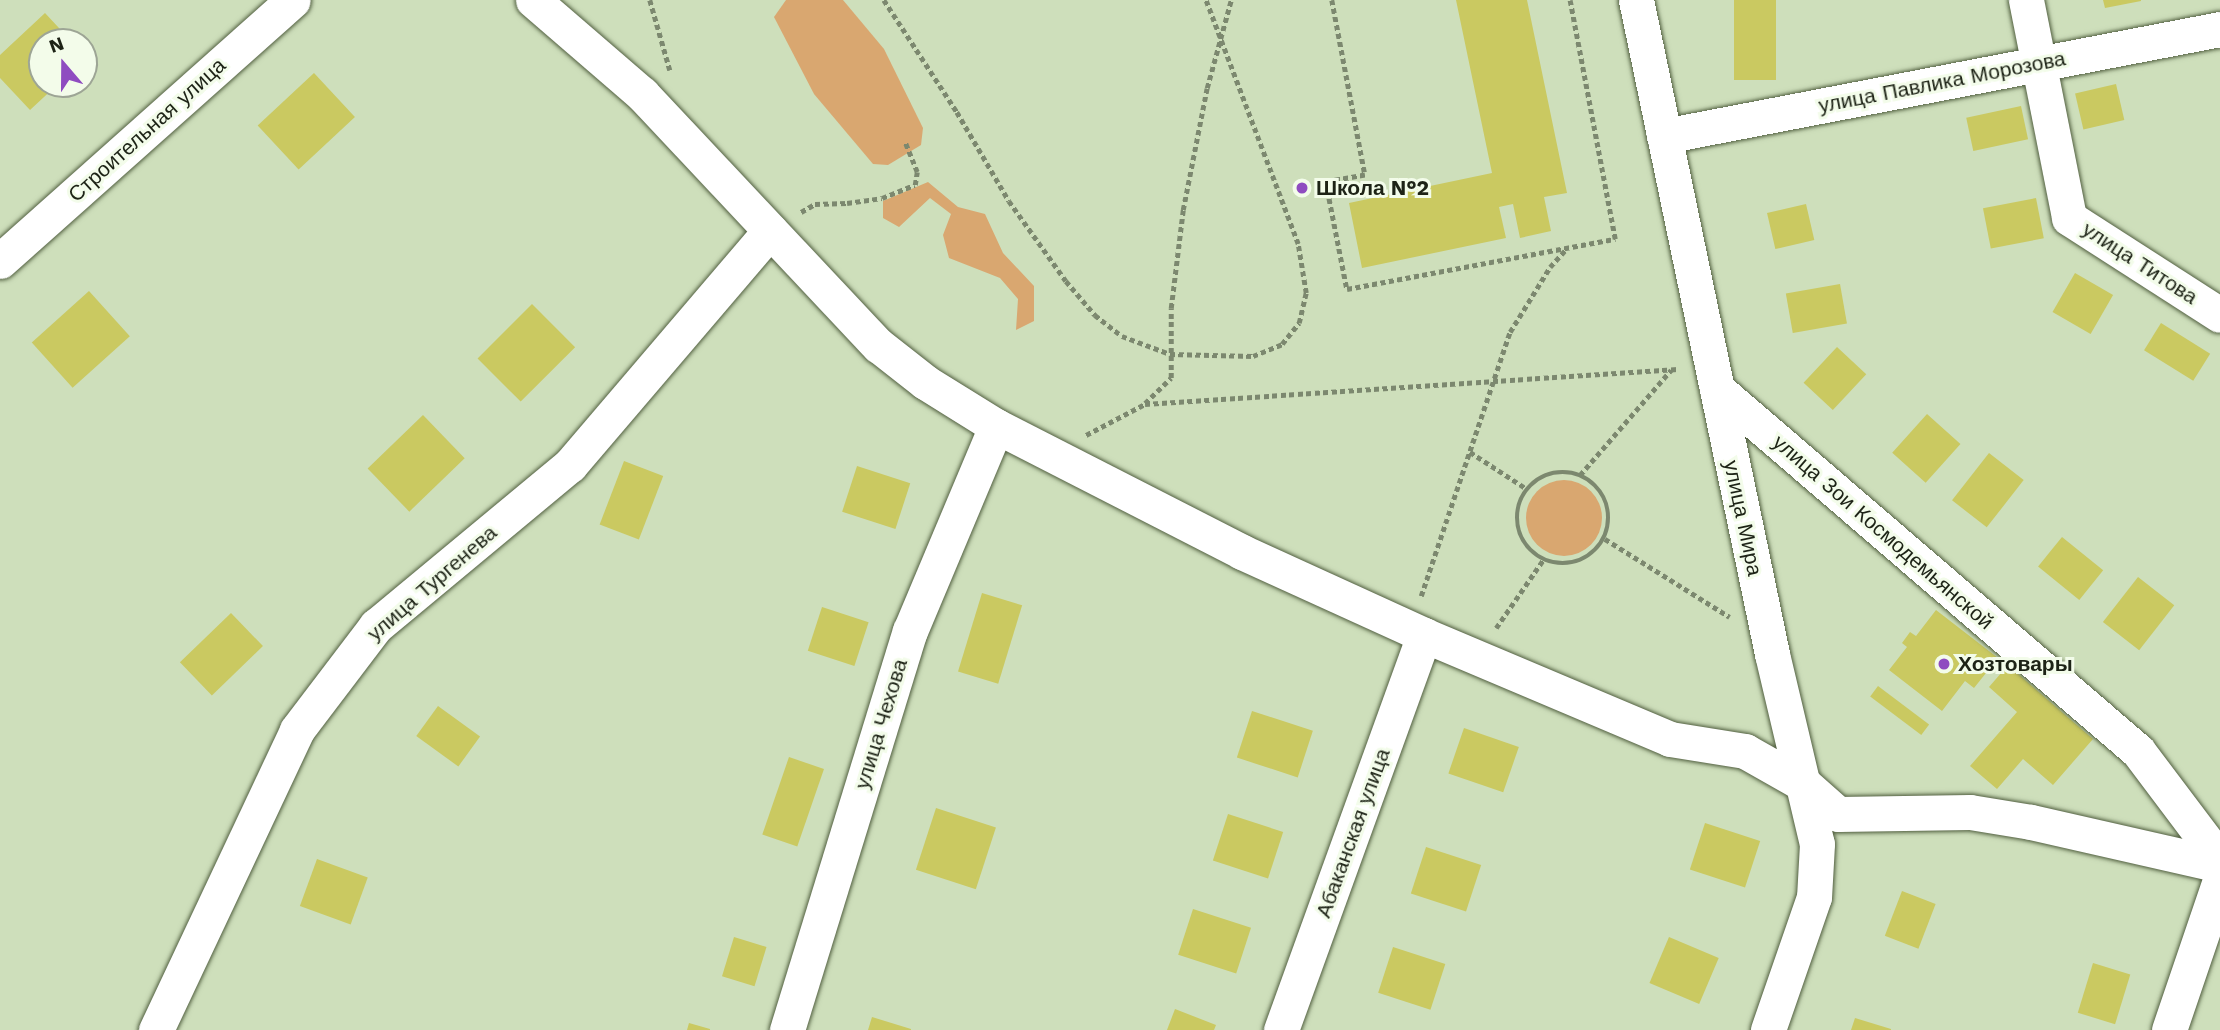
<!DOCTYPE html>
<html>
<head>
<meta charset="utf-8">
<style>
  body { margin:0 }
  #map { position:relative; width:2220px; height:1030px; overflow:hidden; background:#cedfbb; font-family:"Work Sans",sans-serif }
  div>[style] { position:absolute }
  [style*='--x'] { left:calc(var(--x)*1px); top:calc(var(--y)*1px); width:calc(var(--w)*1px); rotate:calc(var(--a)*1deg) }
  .green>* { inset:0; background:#d9a770 }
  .round { border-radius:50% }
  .building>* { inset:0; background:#cac961; transform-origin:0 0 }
  .path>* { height:4.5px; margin-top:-2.25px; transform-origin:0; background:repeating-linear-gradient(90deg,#7c886f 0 5px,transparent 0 8.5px) }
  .path>.ring { margin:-2.25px; padding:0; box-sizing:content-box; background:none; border:4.5px solid #7c886f; border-radius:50% }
  .roads { filter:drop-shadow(0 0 2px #515f40) drop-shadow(0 0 2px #515f40) }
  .street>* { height:35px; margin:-17.5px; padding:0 17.5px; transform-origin:17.5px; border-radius:17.5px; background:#fff }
  .dots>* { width:19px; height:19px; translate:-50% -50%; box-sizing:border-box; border:4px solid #f3fcea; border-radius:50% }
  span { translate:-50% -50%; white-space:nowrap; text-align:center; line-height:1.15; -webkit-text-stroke:6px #f3fcea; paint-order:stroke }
  .street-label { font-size:21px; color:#1d2316 }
  .poi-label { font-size:21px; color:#1d2316; font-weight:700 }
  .left { translate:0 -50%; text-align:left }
  .north { position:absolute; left:28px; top:28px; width:70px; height:70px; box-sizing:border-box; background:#f3fcea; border:2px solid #9da595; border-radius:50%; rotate:340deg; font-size:19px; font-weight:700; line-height:28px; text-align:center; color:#1d2316 }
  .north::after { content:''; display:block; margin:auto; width:24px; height:32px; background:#8f4cc0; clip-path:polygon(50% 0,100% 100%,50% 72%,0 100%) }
</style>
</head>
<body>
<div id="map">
  <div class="green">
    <i style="clip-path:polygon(786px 0,843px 0,884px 49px,923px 128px,921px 145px,888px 165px,873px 164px,814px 94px,774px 17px)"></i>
    <i style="clip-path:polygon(928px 182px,958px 207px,985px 214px,1003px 253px,1034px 286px,1034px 321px,1016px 330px,1018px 299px,1000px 278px,949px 258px,943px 235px,951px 214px,930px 198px,899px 227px,883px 218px,883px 201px)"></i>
    <i class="round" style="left:1526px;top:480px;width:76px;height:76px"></i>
  </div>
  <div class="building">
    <i style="clip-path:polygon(1456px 0,1527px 0,1567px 193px,1544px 197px,1551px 231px,1520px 238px,1513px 204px,1499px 207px,1506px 238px,1362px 268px,1349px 203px,1492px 173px)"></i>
    <i style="left:1734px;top:0;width:42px;height:80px"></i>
    <i style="clip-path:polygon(2103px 0,2141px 0,2141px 1px,2105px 8px)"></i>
    <i style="clip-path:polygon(45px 13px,72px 42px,42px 42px,42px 84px,58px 84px,30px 110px,0 78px,0 55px)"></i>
    <i style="left:314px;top:73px;width:60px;height:77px;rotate:47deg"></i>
    <i style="left:2116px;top:84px;width:37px;height:42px;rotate:77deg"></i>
    <i style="left:2021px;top:106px;width:34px;height:56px;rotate:78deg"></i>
    <i style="left:2036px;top:198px;width:41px;height:54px;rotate:79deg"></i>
    <i style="left:1806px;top:204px;width:37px;height:40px;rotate:77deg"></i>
    <i style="left:2075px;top:273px;width:44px;height:45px;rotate:30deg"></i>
    <i style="left:1840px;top:284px;width:40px;height:55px;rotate:80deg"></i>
    <i style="left:89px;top:291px;width:61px;height:77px;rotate:48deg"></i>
    <i style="left:532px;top:304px;width:61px;height:77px;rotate:45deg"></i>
    <i style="left:2161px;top:323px;width:58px;height:32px;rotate:32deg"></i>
    <i style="left:1837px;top:347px;width:40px;height:49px;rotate:43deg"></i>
    <i style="left:1927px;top:414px;width:45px;height:52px;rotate:42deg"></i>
    <i style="left:423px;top:415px;width:60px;height:77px;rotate:46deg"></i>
    <i style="left:1989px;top:453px;width:44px;height:60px;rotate:38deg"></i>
    <i style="left:624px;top:461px;width:42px;height:68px;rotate:21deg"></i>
    <i style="left:857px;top:466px;width:56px;height:48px;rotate:18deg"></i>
    <i style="left:2062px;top:537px;width:53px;height:38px;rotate:39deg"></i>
    <i style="left:2138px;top:577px;width:46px;height:57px;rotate:38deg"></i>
    <i style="left:982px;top:593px;width:42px;height:82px;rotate:17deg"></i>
    <i style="left:822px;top:607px;width:49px;height:46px;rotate:18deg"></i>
    <i style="clip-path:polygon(1936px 610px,1998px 658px,1974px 688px,1965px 681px,1942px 711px,1889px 670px,1907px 647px,1902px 643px,1910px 632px,1916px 636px)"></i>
    <i style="left:231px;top:613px;width:46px;height:71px;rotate:46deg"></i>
    <i style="clip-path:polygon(2008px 665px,2093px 739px,2053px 785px,2023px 759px,1997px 789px,1970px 766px,2017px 712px,1989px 687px)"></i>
    <i style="left:1878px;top:686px;width:64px;height:13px;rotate:37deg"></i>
    <i style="left:438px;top:706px;width:52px;height:37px;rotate:36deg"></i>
    <i style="left:1252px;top:711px;width:64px;height:49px;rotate:18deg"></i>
    <i style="left:1464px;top:728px;width:58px;height:48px;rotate:19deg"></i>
    <i style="left:789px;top:757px;width:37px;height:82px;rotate:19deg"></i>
    <i style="left:936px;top:808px;width:63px;height:65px;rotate:18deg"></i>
    <i style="left:1228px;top:814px;width:58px;height:49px;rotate:18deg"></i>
    <i style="left:1705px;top:823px;width:58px;height:49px;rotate:18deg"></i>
    <i style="left:1426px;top:847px;width:58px;height:49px;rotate:18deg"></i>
    <i style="left:317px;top:859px;width:54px;height:50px;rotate:20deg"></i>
    <i style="left:1902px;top:891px;width:36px;height:48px;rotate:21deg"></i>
    <i style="left:1193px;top:909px;width:61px;height:48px;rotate:18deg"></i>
    <i style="left:734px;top:937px;width:34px;height:41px;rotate:17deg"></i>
    <i style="left:1669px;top:937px;width:54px;height:50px;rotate:23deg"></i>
    <i style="left:1393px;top:947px;width:55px;height:48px;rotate:18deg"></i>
    <i style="left:2093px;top:963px;width:39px;height:52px;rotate:17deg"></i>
    <i style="clip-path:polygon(1175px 1009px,1216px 1025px,1214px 1030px,1167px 1030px)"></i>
    <i style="clip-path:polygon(872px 1017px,911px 1029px,911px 1030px,868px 1030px)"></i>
    <i style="clip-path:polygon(1855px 1018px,1891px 1029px,1891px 1030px,1851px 1030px)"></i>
    <i style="clip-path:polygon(689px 1023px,710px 1029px,710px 1030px,687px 1030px)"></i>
  </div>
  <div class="path">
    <i style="--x:650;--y:0;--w:73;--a:74.1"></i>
    <i style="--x:884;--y:0;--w:134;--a:56.9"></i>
    <i style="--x:957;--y:112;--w:103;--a:59.7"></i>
    <i style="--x:1009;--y:201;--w:98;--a:54.5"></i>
    <i style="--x:1066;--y:281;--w:45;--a:49.5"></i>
    <i style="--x:1095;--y:315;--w:34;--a:38"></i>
    <i style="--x:1122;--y:336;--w:51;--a:20.6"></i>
    <i style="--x:1170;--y:354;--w:83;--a:1.4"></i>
    <i style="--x:1253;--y:356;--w:31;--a:-22"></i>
    <i style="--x:1282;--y:344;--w:27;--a:-51"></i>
    <i style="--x:1299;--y:323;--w:31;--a:-77"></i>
    <i style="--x:1306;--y:293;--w:50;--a:-99.3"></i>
    <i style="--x:1298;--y:244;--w:261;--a:-110.7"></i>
    <i style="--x:1332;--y:0;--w:178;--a:79.3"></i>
    <i style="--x:1365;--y:175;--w:40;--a:170"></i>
    <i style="--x:1326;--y:182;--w:109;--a:78.9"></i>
    <i style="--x:1347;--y:289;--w:273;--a:-10.6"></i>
    <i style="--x:1615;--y:239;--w:243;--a:-100.7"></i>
    <i style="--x:801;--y:212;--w:16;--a:-30"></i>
    <i style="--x:815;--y:204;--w:32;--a:-2"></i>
    <i style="--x:847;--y:203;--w:35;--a:-8"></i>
    <i style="--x:882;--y:198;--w:35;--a:-22"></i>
    <i style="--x:915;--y:185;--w:13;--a:-81"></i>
    <i style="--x:917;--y:172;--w:32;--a:-112"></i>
    <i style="--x:1145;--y:403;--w:36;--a:-44"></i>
    <i style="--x:1171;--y:378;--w:70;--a:-90"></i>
    <i style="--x:1171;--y:308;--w:99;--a:-83"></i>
    <i style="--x:1183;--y:210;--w:124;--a:-78.9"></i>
    <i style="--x:1207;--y:88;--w:91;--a:-74.7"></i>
    <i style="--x:1086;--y:435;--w:67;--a:-27.7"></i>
    <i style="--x:1145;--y:404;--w:534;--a:-3.76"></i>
    <i style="--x:1470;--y:452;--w:68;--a:33"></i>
    <i class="ring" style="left:1517px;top:472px;width:87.5px;height:87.5px"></i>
    <i style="--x:1580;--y:475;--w:139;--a:-49.1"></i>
    <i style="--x:1605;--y:539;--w:147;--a:32"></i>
    <i style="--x:1421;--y:596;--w:279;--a:-71.4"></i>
    <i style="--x:1510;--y:332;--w:76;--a:-58.4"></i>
    <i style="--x:1550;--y:267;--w:24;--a:-48"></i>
    <i style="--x:1496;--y:628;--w:83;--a:-55.3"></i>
  </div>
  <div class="roads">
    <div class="street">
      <i style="--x:533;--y:0;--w:144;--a:40.8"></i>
      <i style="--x:642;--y:94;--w:345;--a:46.8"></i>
      <i style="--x:878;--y:345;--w:60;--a:38.2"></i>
      <i style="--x:925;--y:382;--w:84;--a:31.8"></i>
      <i style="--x:996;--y:426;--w:276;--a:27.1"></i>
      <i style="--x:1242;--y:552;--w:200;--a:24.5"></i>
      <i style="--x:1424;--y:635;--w:267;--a:22.9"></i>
      <i style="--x:1670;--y:739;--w:76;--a:9.1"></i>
      <i style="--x:1745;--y:751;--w:69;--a:29.5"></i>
      <i style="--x:1805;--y:785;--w:44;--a:41.3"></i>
      <i style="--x:1838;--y:814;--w:132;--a:-0.9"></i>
      <i style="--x:1970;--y:812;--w:62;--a:9.3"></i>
      <i style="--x:2031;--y:822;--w:194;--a:12.8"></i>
      <i style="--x:1636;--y:0;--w:668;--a:78.25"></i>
      <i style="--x:1772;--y:654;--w:195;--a:76.7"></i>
      <i style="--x:1817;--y:844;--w:53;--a:93.2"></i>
      <i style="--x:1814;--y:897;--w:141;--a:109.1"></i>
      <i style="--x:2026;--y:0;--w:222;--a:78.8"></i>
      <i style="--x:2069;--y:218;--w:179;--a:32.7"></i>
      <i style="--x:1664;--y:136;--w:566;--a:-10.89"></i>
      <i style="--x:0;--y:261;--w:392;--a:-41.7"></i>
      <i style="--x:1717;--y:389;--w:555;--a:40.69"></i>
      <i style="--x:2138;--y:751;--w:136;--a:53"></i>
      <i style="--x:156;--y:1030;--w:331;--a:-64.8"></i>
      <i style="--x:297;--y:730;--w:131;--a:-52.8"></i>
      <i style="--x:376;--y:626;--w:252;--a:-39.7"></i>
      <i style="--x:570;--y:465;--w:308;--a:-49.5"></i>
      <i style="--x:787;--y:1030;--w:418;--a:-72.9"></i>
      <i style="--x:910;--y:631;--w:222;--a:-67.2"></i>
      <i style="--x:1281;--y:1030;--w:420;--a:-70.1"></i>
      <i style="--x:2169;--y:1030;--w:158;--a:-71.2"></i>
    </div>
  </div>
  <div class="dots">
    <i style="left:1302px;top:188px;background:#8f4cc0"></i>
    <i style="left:1944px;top:664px;background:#8f4cc0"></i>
  </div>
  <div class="street-label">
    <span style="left:1942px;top:82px;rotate:-11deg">улица Павлика Морозова</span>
    <span style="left:147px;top:130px;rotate:-42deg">Строительная улица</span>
    <span style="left:2140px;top:263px;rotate:33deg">улица Титова</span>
    <span style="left:1743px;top:518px;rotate:78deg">улица Мира</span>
    <span style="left:1883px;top:532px;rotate:41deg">улица Зои Космодемьянской</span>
    <span style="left:432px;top:583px;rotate:-41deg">улица Тургенева</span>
    <span style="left:881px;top:724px;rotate:-73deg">улица Чехова</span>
    <span style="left:1353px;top:833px;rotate:-70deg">Абаканская улица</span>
  </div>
  <div class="poi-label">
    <span class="left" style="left:1316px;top:188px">Школа N°2</span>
    <span class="left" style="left:1958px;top:664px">Хозтовары</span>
  </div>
  <div class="north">N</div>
</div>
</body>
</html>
